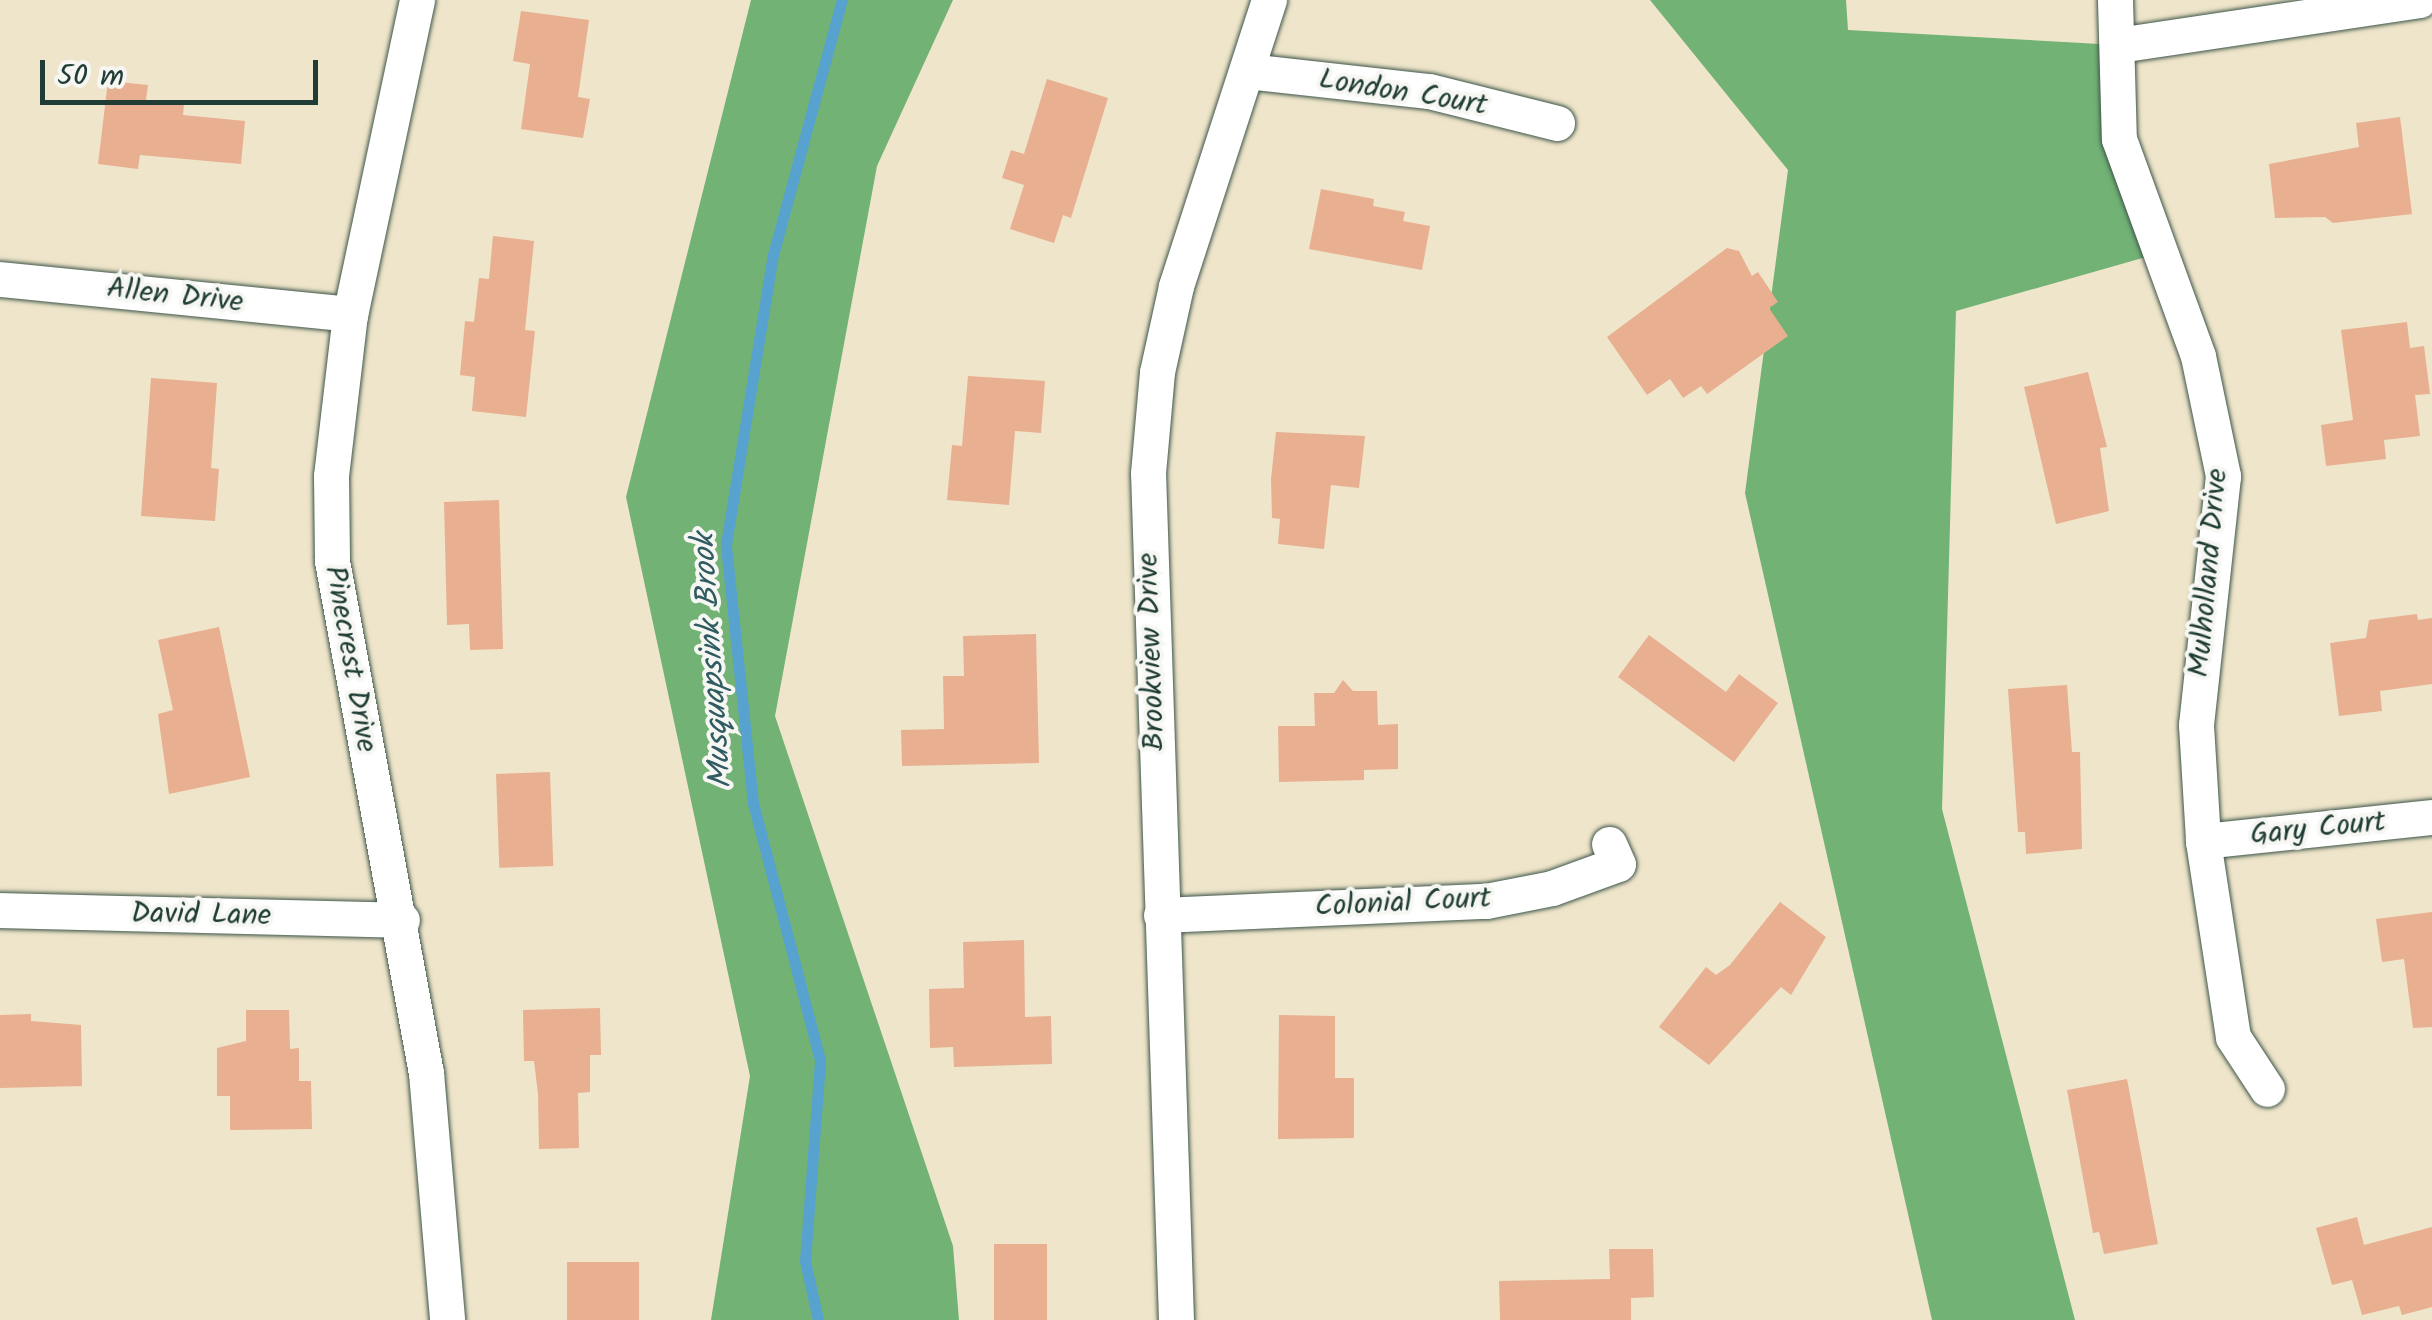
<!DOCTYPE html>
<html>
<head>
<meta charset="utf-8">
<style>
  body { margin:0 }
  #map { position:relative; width:2432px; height:1320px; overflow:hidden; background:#efe5ca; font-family:Kalam,sans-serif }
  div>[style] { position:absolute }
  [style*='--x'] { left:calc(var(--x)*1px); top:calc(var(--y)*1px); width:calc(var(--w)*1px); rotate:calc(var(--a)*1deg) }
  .forest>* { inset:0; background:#72b275 }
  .stream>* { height:11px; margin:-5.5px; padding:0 5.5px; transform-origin:5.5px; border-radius:5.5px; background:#57a2cf }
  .building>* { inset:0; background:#e8af90; transform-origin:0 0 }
  .roads { filter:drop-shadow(0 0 2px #3e564a) drop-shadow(0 0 2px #3e564a) }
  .minor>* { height:35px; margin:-17.5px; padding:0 17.5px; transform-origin:17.5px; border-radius:17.5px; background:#fff }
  span { translate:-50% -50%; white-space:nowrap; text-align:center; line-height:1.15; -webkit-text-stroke:8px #f6f6f2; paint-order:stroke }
  .street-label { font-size:30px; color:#1f3d34 }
  .water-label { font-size:32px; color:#305b62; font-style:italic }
  .scale { position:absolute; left:40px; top:60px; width:278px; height:45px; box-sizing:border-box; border:5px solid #1f3d34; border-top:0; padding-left:12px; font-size:30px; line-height:35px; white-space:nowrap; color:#1f3d34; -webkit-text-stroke:8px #f6f6f2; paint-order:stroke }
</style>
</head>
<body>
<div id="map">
  <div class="forest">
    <i style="clip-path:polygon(751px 0,953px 0,877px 166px,775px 716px,953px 1246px,959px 1320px,711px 1320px,750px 1076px,626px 497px)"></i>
    <i style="clip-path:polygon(1650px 0,1846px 0,1848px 30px,2118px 45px,2119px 139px,2160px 253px,1956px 311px,1942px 809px,2075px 1320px,1932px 1320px,1745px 493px,1788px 170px)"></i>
  </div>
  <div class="stream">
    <i style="--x:818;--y:1320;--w:60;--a:-102.4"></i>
    <i style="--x:805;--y:1261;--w:202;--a:-85.7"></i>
    <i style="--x:820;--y:1060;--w:266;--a:-104.6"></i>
    <i style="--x:753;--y:803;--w:260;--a:-96"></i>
    <i style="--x:726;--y:544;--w:293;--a:-80.8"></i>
    <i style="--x:773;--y:255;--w:264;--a:-74.9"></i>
  </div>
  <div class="building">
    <i style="clip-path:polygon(521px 11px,589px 20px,578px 97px,590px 99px,583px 138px,521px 129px,530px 64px,513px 61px)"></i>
    <i style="clip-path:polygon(1047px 79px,1108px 98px,1071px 218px,1063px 215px,1054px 243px,1010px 229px,1024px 185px,1002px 178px,1011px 150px,1024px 154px)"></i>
    <i style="clip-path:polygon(108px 81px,148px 85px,146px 100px,184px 104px,183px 115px,245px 121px,241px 164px,140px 155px,138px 169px,98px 164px)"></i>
    <i style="clip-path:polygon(2400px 117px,2412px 214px,2333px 223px,2325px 217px,2275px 218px,2269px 164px,2359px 147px,2356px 123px)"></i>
    <i style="clip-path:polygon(1321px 189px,1374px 199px,1373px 206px,1405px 212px,1403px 221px,1430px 226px,1422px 270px,1309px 249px)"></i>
    <i style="clip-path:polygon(493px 236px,534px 241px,525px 330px,535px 331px,526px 417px,472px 411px,475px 377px,460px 375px,465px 321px,474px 322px,479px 278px,489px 279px)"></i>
    <i style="clip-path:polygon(1727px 248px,1739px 251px,1752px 276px,1758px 272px,1778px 302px,1769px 308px,1788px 336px,1707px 394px,1701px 386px,1683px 398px,1670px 379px,1647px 395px,1607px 337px)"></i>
    <i style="clip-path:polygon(2407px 322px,2410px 348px,2424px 346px,2430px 394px,2415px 395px,2420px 436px,2384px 440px,2386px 459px,2326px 466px,2321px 425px,2353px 420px,2341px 330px)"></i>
    <i style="clip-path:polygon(2088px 372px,2107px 447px,2100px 448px,2109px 511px,2056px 524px,2024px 387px)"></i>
    <i style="clip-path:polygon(968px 376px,1045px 381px,1041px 433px,1015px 431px,1009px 505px,947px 500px,952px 445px,962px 446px)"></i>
    <i style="clip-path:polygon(151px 378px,217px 383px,211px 468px,219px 469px,215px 521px,141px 516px)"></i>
    <i style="clip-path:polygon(1276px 432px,1365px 436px,1359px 488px,1331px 485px,1324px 549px,1278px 544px,1280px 519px,1272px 518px,1271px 479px)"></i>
    <i style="clip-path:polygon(499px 500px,503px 649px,470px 650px,469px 624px,447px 625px,444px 502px)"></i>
    <i style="clip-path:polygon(2417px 614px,2418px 620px,2432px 618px,2432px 684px,2380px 691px,2382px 711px,2339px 716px,2330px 643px,2366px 638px,2369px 620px)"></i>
    <i style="clip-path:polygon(219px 627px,250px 777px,169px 794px,158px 714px,173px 710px,158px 640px)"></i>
    <i style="clip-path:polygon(1036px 634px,1039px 763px,902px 766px,901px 730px,944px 729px,943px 676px,964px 676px,963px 636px)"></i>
    <i style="clip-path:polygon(1649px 635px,1726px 692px,1739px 674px,1778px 703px,1734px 762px,1618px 677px)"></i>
    <i style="clip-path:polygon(1343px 680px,1353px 691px,1377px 691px,1378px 725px,1398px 724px,1398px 769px,1364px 770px,1364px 780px,1279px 782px,1278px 726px,1315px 726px,1314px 693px,1334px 693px)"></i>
    <i style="clip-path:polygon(2067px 685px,2072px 752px,2080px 752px,2082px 849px,2026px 854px,2025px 832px,2018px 832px,2008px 689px)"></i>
    <i style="left:550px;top:772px;width:94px;height:54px;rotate:88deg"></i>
    <i style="clip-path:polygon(1780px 902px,1826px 937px,1791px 995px,1781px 987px,1709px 1065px,1659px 1027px,1706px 967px,1716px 975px,1730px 965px)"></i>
    <i style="clip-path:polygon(2432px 912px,2432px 1027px,2413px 1028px,2404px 959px,2382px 962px,2376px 919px)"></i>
    <i style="clip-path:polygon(1024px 940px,1025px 1017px,1051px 1016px,1052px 1064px,954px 1067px,953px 1047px,930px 1048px,929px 989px,964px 988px,963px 942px)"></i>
    <i style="clip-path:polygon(600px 1008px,601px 1055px,590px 1055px,590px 1092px,578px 1093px,579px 1148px,539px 1149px,538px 1094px,534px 1061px,524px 1061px,523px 1010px)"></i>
    <i style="clip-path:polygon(246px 1010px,289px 1010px,290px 1049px,299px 1048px,299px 1081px,311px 1081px,312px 1129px,230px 1130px,230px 1096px,217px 1096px,217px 1048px,246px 1041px)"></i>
    <i style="clip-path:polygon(31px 1014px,31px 1021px,81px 1025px,82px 1086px,0 1088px,0 1015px)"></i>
    <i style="clip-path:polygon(1279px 1015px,1335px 1016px,1335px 1078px,1354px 1078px,1354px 1138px,1278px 1139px)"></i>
    <i style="clip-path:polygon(2127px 1079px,2158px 1244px,2104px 1254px,2099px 1232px,2093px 1233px,2067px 1090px)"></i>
    <i style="clip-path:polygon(2357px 1217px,2364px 1245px,2432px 1227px,2432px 1307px,2402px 1315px,2399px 1306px,2362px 1315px,2352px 1280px,2332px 1285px,2316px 1228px)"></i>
    <i style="left:1047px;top:1244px;width:76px;height:53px;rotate:90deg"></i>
    <i style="clip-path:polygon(1609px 1249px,1653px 1249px,1654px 1297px,1631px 1298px,1631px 1320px,1500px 1320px,1499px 1281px,1610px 1279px)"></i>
    <i style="left:567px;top:1262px;width:72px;height:58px"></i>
  </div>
  <div class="roads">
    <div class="minor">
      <i style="--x:417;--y:0;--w:321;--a:102"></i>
      <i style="--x:350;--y:314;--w:163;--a:96.7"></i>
      <i style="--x:331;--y:476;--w:85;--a:89.3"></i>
      <i style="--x:332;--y:561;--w:521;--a:79.6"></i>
      <i style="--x:426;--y:1073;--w:248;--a:85.1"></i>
      <i style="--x:2115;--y:0;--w:139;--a:88.4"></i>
      <i style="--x:2119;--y:139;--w:231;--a:70"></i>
      <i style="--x:2198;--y:356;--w:123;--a:78.2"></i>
      <i style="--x:2223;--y:476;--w:250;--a:96.2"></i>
      <i style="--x:2196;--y:725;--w:116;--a:86.5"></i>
      <i style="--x:2203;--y:841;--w:198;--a:81.3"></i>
      <i style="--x:2233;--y:1037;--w:62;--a:56.8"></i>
      <i style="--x:2118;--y:45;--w:305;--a:-8.5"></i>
      <i style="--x:1247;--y:71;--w:183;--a:6.3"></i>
      <i style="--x:1429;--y:91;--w:132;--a:14"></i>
      <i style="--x:0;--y:279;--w:352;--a:5.7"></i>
      <i style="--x:2203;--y:841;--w:230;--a:-6"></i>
      <i style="--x:0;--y:910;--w:402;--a:1.4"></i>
      <i style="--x:1161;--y:915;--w:325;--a:-2.5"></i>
      <i style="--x:1486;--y:901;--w:67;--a:-11.1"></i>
      <i style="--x:1552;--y:888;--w:70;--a:-20"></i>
      <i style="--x:1618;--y:864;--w:22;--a:-114"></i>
      <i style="--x:1176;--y:1320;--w:847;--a:-91.89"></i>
      <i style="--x:1148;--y:473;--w:101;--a:-84.9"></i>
      <i style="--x:1157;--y:372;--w:88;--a:-77.5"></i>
      <i style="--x:1176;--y:286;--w:301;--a:-72"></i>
    </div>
  </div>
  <div class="street-label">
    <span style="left:1403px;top:93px;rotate:9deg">London Court</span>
    <span style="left:175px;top:296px;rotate:6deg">Allen Drive</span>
    <span style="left:2209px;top:573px;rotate:-85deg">Mulholland Drive</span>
    <span style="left:1152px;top:652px;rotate:-92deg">Brookview Drive</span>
    <span style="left:350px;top:659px;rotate:80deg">Pinecrest Drive</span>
    <span style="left:2318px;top:829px;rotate:-6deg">Gary Court</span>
    <span style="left:1403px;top:903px;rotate:-3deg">Colonial Court</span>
    <span style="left:201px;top:915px;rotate:1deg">David Lane</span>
  </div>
  <div class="water-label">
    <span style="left:714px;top:661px;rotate:-94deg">Musquapsink Brook</span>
  </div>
  <div class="scale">50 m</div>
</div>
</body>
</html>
